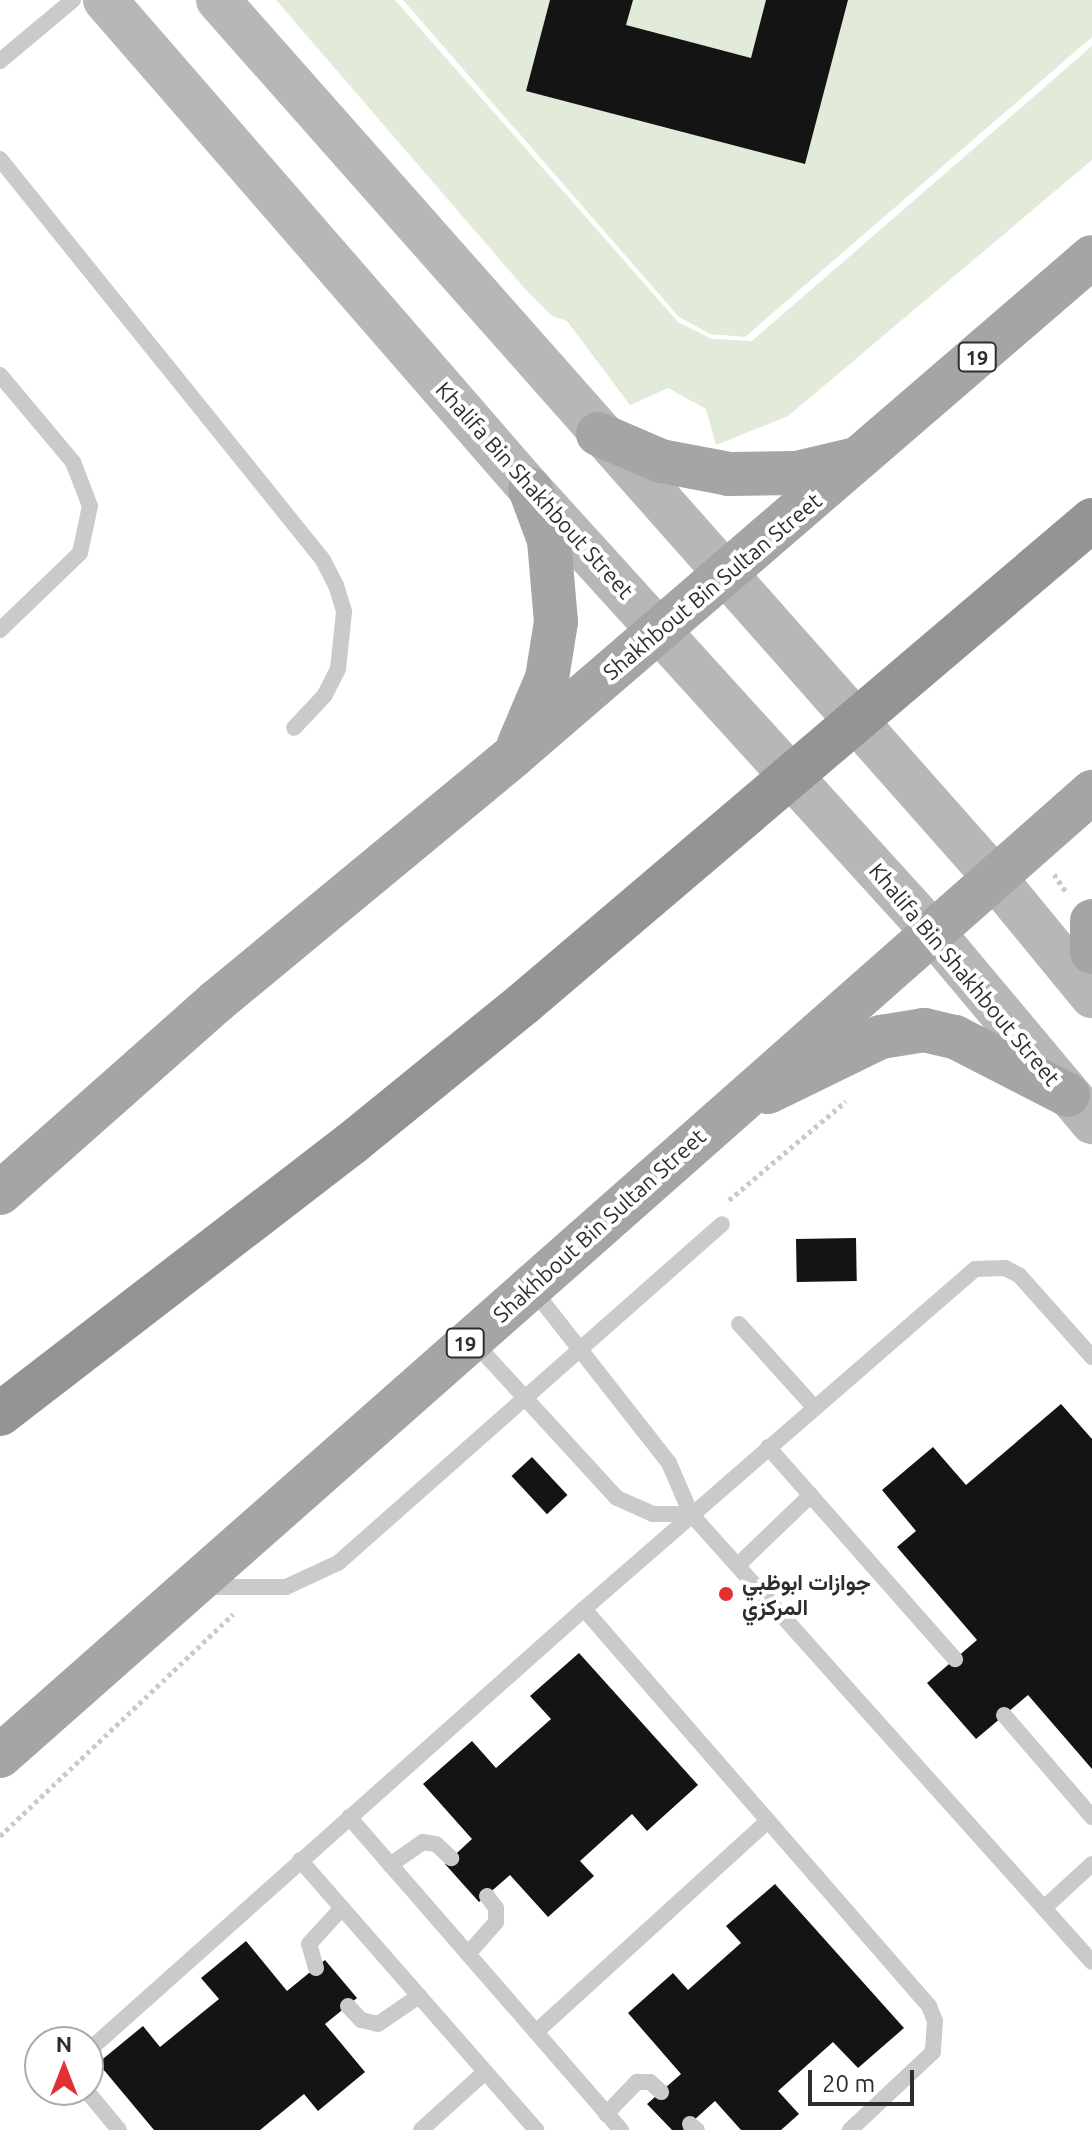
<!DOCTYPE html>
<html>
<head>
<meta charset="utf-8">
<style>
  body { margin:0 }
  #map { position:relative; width:1092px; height:2130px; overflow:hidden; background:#fff; font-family:Ubuntu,Vazirmatn,sans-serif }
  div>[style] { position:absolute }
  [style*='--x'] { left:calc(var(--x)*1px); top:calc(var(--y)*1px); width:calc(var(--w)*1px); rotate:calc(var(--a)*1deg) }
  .green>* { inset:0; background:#e2eada }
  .building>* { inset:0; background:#141414; transform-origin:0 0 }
  .path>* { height:5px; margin-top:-2.5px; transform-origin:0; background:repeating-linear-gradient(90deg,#cacaca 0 4px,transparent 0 8px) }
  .lane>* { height:16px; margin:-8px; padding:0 8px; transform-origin:8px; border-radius:8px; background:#cacaca }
  .secondary>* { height:44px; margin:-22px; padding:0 22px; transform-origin:22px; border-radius:22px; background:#b7b7b7 }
  .primary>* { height:44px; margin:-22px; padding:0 22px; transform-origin:22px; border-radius:22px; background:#a5a5a5 }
  .highway-bridge>* { height:44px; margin:-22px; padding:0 22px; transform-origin:22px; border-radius:22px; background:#949494 }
  .dots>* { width:22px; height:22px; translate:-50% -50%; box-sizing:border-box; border:4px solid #fff; border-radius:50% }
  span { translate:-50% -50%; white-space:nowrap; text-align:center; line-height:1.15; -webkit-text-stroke:8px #fff; paint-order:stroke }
  .shield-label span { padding:2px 6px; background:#fff; border:2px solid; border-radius:6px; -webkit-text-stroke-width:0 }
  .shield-label { font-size:20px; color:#2d2d2d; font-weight:700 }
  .street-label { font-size:22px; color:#2d2d2d }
  .poi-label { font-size:22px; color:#2d2d2d; font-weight:700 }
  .left { translate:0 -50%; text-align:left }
  .north { position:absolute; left:24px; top:2026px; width:80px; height:80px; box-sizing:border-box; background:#fff; border:2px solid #ababab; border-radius:50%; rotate:0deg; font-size:22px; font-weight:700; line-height:32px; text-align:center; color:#2d2d2d }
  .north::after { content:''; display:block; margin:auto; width:28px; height:36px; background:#e23132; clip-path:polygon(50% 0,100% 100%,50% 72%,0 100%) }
  .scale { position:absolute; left:808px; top:2070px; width:106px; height:36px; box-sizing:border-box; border:4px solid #2d2d2d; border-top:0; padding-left:10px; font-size:24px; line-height:28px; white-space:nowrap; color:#2d2d2d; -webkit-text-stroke:6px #fff; paint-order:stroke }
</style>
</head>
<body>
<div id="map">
  <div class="green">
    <i style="clip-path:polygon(276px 0,395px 0,678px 322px,712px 339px,752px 341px,1092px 46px,1092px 160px,788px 416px,716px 445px,706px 409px,668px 388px,630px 405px,567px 321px,552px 316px,526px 290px)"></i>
    <i style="clip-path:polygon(403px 0,1092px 0,1092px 37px,745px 337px,710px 334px,679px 317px)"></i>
  </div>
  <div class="building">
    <i style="clip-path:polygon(550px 0,633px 0,626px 25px,751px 58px,766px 0,848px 0,805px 164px,526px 91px)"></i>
    <i style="left:856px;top:1238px;width:43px;height:60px;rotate:89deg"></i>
    <i style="clip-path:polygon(1061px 1404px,1092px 1439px,1092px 1769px,1028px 1695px,976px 1739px,927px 1683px,977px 1640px,897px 1547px,916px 1531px,882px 1490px,933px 1447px,966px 1485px)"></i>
    <i style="left:532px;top:1457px;width:52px;height:28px;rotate:47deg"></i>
    <i style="clip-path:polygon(579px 1653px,698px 1785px,647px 1831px,632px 1814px,580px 1861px,594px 1876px,548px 1917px,510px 1875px,479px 1902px,445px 1864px,472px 1839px,423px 1784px,472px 1741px,496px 1768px,551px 1719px,530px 1696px)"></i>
    <i style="clip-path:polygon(775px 1884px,904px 2028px,858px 2068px,833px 2042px,778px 2091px,799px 2114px,781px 2130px,741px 2130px,715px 2101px,683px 2130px,672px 2130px,647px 2104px,681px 2074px,628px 2013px,673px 1973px,688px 1990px,741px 1943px,726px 1926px)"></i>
    <i style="clip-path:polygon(246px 1941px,287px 1991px,325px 1960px,357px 1998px,325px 2024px,365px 2072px,318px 2111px,304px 2094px,260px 2130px,154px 2130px,98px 2063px,143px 2026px,160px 2047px,219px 1999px,201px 1978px)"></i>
  </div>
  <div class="path">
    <i style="--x:1054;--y:874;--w:22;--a:56"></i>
    <i style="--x:729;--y:1200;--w:153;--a:-40.2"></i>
    <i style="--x:0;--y:1836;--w:322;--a:-43.6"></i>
  </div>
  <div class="lane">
    <i style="--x:0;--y:61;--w:95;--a:-39.9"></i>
    <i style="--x:0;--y:159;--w:515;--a:51.15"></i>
    <i style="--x:323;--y:560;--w:28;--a:63"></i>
    <i style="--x:336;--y:585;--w:28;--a:73"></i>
    <i style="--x:344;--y:612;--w:57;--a:96"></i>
    <i style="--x:338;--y:669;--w:29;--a:117"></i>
    <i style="--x:325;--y:695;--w:45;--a:133.2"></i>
    <i style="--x:0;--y:375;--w:114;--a:50"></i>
    <i style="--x:73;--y:462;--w:47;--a:68.9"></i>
    <i style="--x:90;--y:506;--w:48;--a:102"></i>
    <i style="--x:80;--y:553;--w:111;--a:136.1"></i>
    <i style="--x:531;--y:1287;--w:224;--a:51.9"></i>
    <i style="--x:669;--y:1463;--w:56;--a:66.7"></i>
    <i style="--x:691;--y:1514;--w:601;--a:48.17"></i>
    <i style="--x:739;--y:1324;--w:112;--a:47.9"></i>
    <i style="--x:472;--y:1340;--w:214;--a:47.5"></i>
    <i style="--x:617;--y:1498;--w:39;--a:24"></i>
    <i style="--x:653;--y:1514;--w:38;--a:0"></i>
    <i style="--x:768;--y:1447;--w:283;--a:48.6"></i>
    <i style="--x:738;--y:1565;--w:101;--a:-43.8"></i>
    <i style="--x:205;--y:1587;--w:81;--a:0"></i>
    <i style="--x:286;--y:1587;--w:57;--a:-24.8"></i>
    <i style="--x:338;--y:1563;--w:512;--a:-41.44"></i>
    <i style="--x:584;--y:1609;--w:518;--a:-41.01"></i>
    <i style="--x:975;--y:1269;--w:30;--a:-2"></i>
    <i style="--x:1005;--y:1268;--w:16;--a:27"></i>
    <i style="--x:1019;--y:1275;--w:110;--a:48.3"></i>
    <i style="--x:1004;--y:1715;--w:135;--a:49.2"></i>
    <i style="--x:349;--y:1817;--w:415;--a:49"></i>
    <i style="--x:300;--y:1860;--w:359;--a:48.8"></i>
    <i style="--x:390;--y:1865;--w:40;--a:-34.9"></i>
    <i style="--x:423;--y:1842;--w:13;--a:9"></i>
    <i style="--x:436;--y:1844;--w:21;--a:43"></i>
    <i style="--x:1044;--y:1908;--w:65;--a:-42.5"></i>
    <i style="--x:468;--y:1954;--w:43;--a:-48.8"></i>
    <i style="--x:496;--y:1922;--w:14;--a:-90"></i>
    <i style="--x:496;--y:1908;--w:15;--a:-127"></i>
    <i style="--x:316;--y:1968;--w:25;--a:-106"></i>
    <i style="--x:309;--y:1944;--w:49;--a:-47.5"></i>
    <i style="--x:348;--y:2006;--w:19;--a:47"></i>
    <i style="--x:361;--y:2020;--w:17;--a:13"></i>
    <i style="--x:378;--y:2024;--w:50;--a:-34.3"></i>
    <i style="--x:536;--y:2032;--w:314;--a:-42.3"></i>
    <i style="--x:88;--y:2051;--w:664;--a:-41.71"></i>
    <i style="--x:584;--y:1609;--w:526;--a:49.01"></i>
    <i style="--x:929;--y:2006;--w:16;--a:68"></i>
    <i style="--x:935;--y:2021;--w:31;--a:94"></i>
    <i style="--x:933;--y:2052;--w:114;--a:136.8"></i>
    <i style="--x:86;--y:2090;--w:52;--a:50.5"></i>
    <i style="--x:606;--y:2114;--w:45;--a:-45.9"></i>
    <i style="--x:637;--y:2082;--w:13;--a:0"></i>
    <i style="--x:650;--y:2082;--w:15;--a:42"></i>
    <i style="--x:690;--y:2124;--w:9;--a:41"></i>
    <i style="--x:421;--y:2130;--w:86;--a:-42.2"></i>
  </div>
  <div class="secondary">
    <i style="--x:105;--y:0;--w:648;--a:49.01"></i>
    <i style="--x:530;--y:489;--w:596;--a:47.72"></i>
    <i style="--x:931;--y:930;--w:251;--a:50"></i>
    <i style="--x:218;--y:0;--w:1172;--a:48.49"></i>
    <i style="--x:995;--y:878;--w:153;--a:50.6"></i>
  </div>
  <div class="primary">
    <i style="--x:598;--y:434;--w:69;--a:23.2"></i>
    <i style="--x:661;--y:461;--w:69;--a:10.8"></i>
    <i style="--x:729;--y:474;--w:68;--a:-0.8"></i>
    <i style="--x:797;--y:473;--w:61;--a:-13.3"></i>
    <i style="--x:519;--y:744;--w:72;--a:-67"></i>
    <i style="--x:547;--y:678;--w:57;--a:-80.9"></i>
    <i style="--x:556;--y:622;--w:82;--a:-94.9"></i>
    <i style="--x:549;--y:540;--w:54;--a:-110.4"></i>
    <i style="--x:1092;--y:921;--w:31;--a:90"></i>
    <i style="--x:768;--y:1092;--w:126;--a:-26"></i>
    <i style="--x:881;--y:1037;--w:44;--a:-9.2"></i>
    <i style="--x:924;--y:1030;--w:32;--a:13"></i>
    <i style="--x:955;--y:1037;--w:127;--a:27.2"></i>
    <i style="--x:0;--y:1193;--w:290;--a:-41.5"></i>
    <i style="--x:217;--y:1001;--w:384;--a:-39.6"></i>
    <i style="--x:513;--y:756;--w:764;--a:-40.76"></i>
    <i style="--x:0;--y:1756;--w:1457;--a:-41.44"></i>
  </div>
  <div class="highway-bridge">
    <i style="--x:0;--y:1414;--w:444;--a:-37.6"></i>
    <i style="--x:352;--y:1143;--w:220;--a:-39.1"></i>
    <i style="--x:523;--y:1004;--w:747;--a:-40.38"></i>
  </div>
  <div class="dots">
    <i style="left:726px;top:1594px;background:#e23132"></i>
  </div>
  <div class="shield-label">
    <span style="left:977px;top:357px">19</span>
    <span style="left:465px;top:1343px">19</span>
  </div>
  <div class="street-label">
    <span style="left:535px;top:490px;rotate:48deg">Khalifa Bin Shakhbout Street</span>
    <span style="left:712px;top:586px;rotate:-40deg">Shakhbout Bin Sultan Street</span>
    <span style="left:965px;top:974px;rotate:50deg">Khalifa Bin Shakhbout Street</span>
    <span style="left:599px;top:1225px;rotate:-42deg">Shakhbout Bin Sultan Street</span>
  </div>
  <div class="poi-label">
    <span class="left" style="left:742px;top:1594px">جوازات ابوظبي<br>المركزي</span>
  </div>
  <div class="north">N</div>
  <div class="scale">20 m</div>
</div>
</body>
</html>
